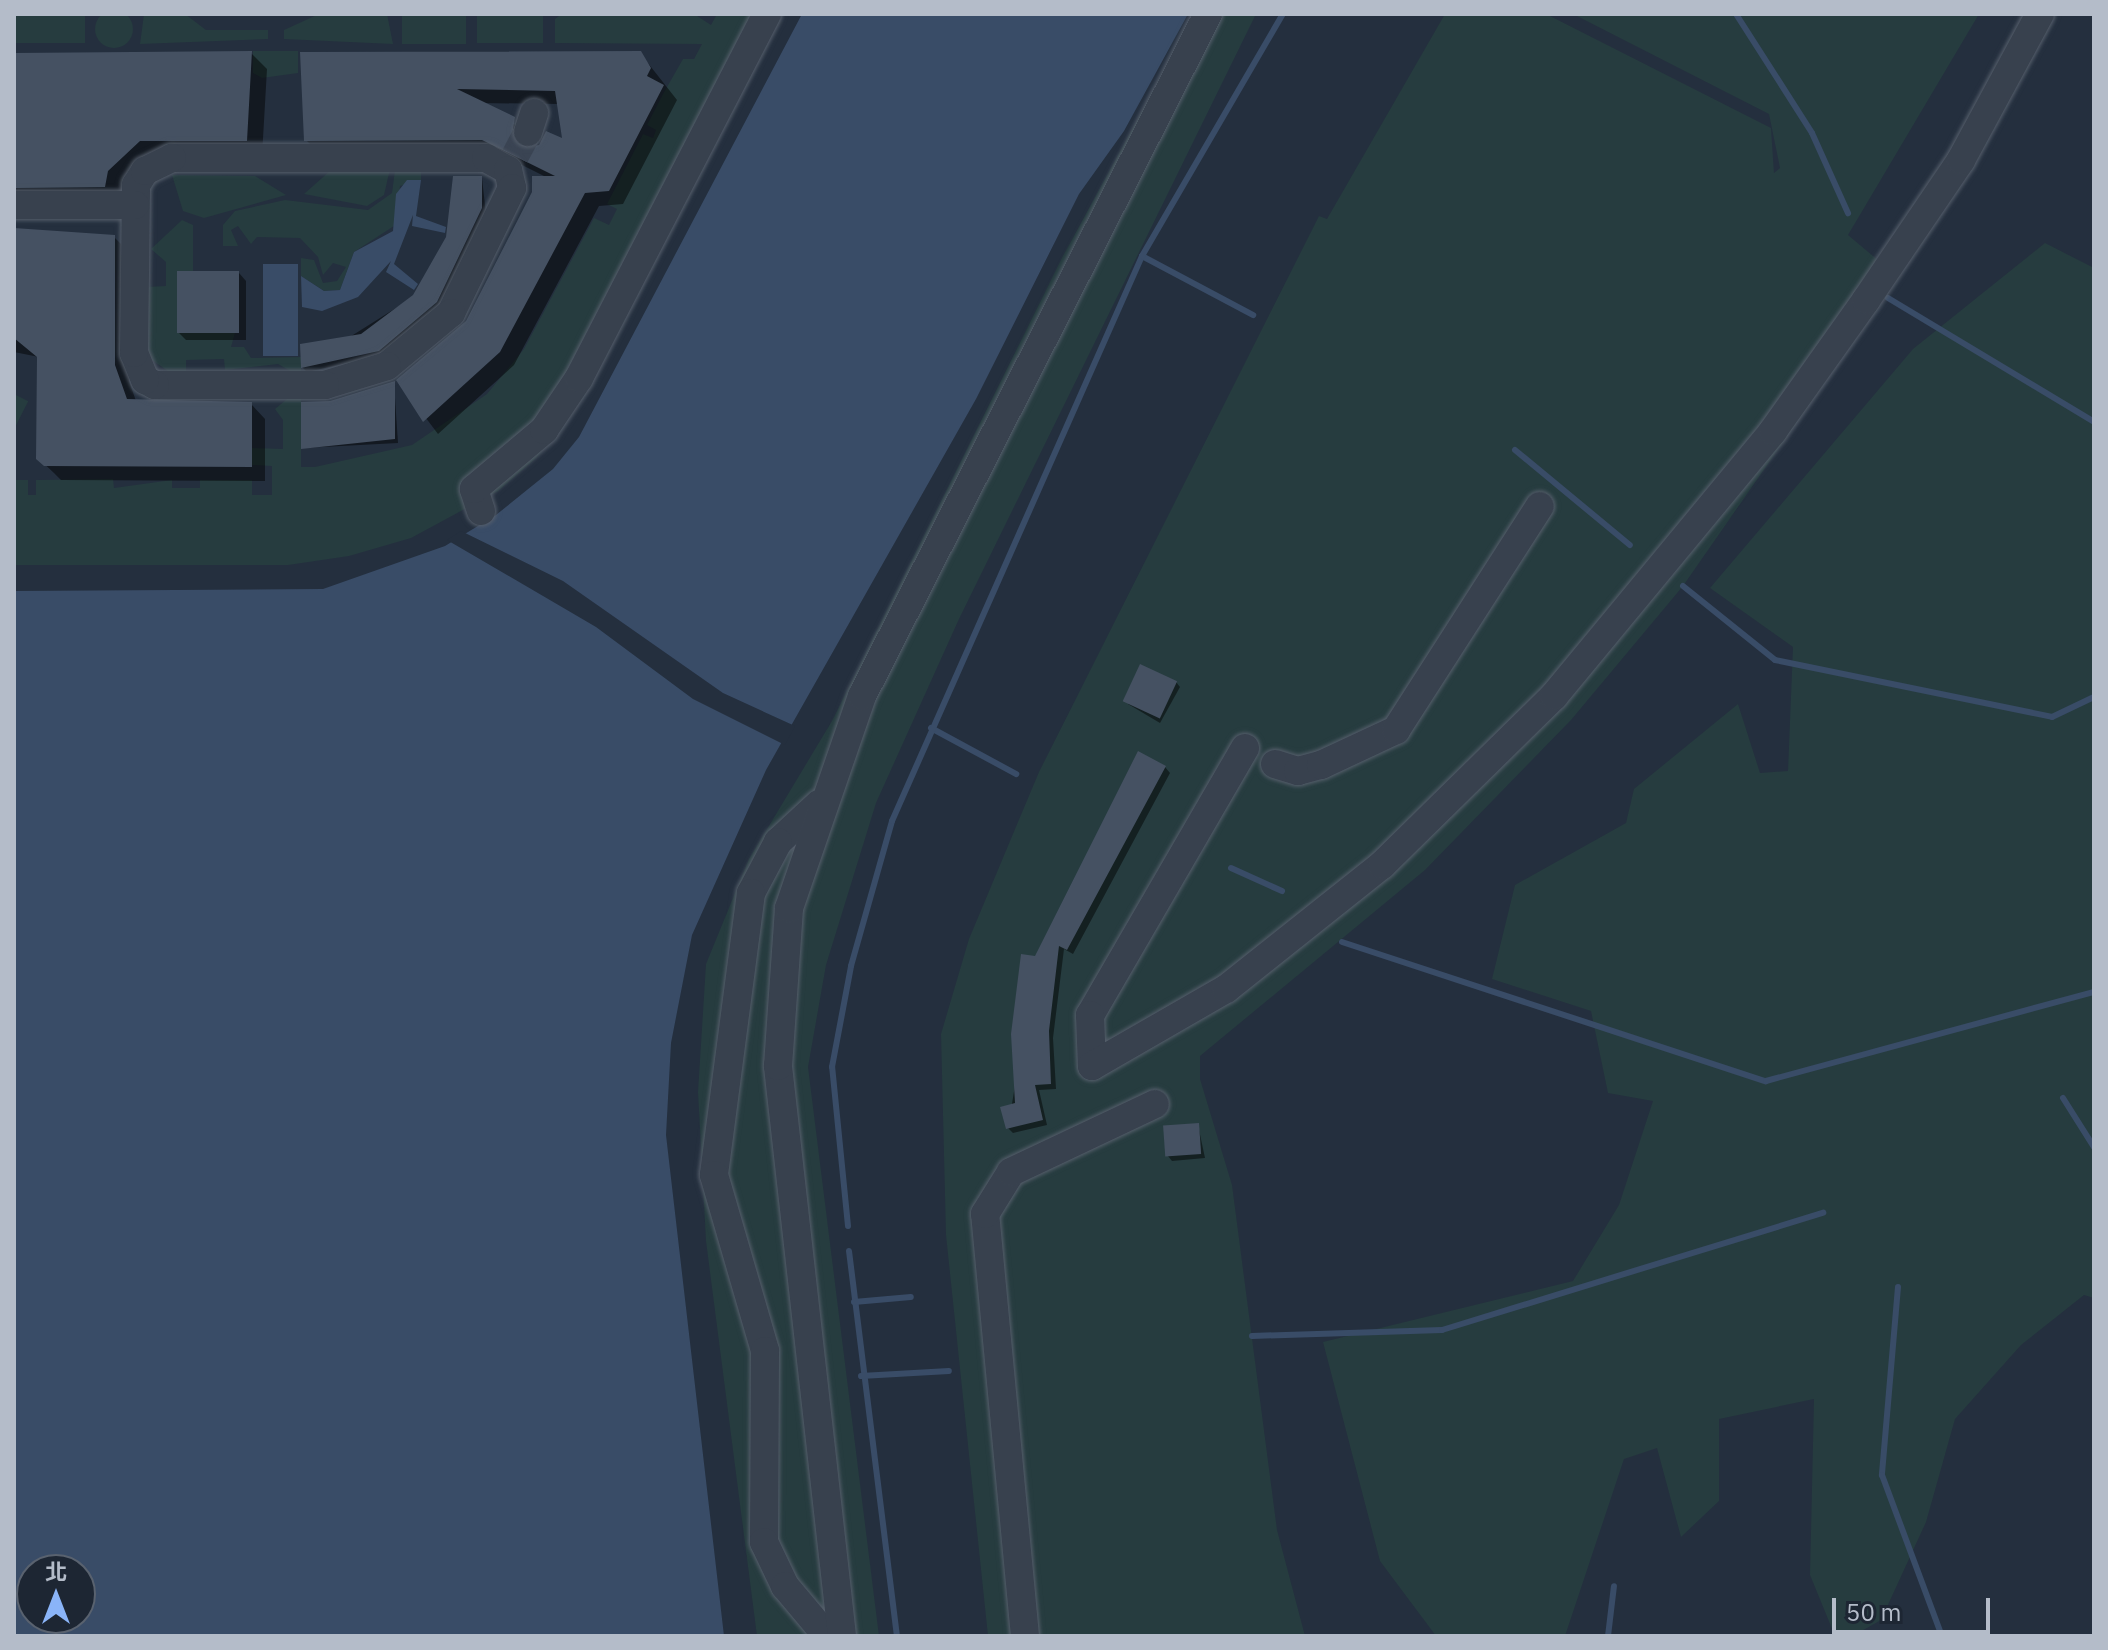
<!DOCTYPE html>
<html>
<head>
<meta charset="utf-8">
<style>
  body { margin:0 }
  #map { position:relative; width:2108px; height:1650px; overflow:hidden; background:#242f3e; font-family:"IBM Plex Sans","Noto Sans TC",sans-serif }
  div>[style] { position:absolute }
  [style*='--x'] { left:calc(var(--x)*1px); top:calc(var(--y)*1px); width:calc(var(--w)*1px); rotate:calc(var(--a)*1deg) }
  .green>* { inset:0; background:#263c3f; transform-origin:0 0 }
  .round { border-radius:50% }
  .water>* { inset:0; background:#394c67; transform-origin:0 0 }
  .pier>* { inset:0; background:#242f3e }
  .shadow>* { inset:0; background:#0007 }
  .stream>* { height:6px; margin:-3px; padding:0 3px; transform-origin:3px; border-radius:3px; background:#394c67 }
  .building>* { inset:0; background:#455162; transform-origin:0 0 }
  .minor-tunnel>* { height:28px; margin-top:-14px; transform-origin:0; background:repeating-linear-gradient(90deg,#3a4453 0 28px,transparent 0 42px) }
  .roads { filter:drop-shadow(0 0 2px #565f6c) drop-shadow(0 0 2px #565f6c) }
  .minor>* { height:28px; margin:-14px; padding:0 14px; transform-origin:14px; border-radius:14px; background:#38414e }
  span { translate:-50% -50%; white-space:nowrap; text-align:center; line-height:1.15; -webkit-text-stroke:6px #1d2633; paint-order:stroke }
  .frame { position:absolute; inset:0; border:16px solid #b4bcc9; pointer-events:none }
  .north { position:absolute; left:16px; top:1554px; width:80px; height:80px; box-sizing:border-box; background:#1d2633; border:2px solid #59626f; border-radius:50%; rotate:0deg; font-size:22px; font-weight:700; line-height:32px; text-align:center; color:#b4bcc9 }
  .north::after { content:''; display:block; margin:auto; width:28px; height:36px; background:#8ab4f8; clip-path:polygon(50% 0,100% 100%,50% 72%,0 100%) }
  .scale { position:absolute; left:1832px; top:1598px; width:158px; height:36px; box-sizing:border-box; border:4px solid #b4bcc9; border-top:0; padding-left:10px; font-size:24px; line-height:28px; white-space:nowrap; color:#b4bcc9; -webkit-text-stroke:6px #1d2633; paint-order:stroke }
</style>
</head>
<body>
<div id="map">
  <div class="green">
    <i class="round" style="left:95px;top:10px;width:38px;height:38px"></i>
    <i style="left:14px;top:14px;width:71px;height:29px"></i>
    <i style="clip-path:polygon(144px 14px,185px 14px,206px 30px,268px 30px,268px 39px,140px 44px)"></i>
    <i style="clip-path:polygon(319px 14px,387px 14px,393px 44px,284px 39px,284px 30px)"></i>
    <i style="left:402px;top:14px;width:64px;height:30px"></i>
    <i style="left:477px;top:14px;width:66px;height:29px"></i>
    <i style="clip-path:polygon(562px 14px,694px 14px,711px 25px,717px 14px,781px 14px,576px 406px,536px 458px,498px 491px,411px 538px,349px 556px,288px 565px,14px 565px,14px 480px,28px 480px,28px 495px,36px 495px,36px 480px,113px 479px,114px 488px,172px 480px,172px 488px,200px 488px,200px 480px,252px 480px,252px 495px,272px 495px,272px 466px,252px 465px,252px 448px,283px 449px,283px 420px,275px 409px,287px 399px,301px 396px,301px 467px,315px 467px,412px 445px,487px 394px,524px 349px,594px 218px,609px 225px,617px 209px,607px 204px,643px 134px,653px 138px,656px 130px,647px 125px,663px 94px,683px 59px,694px 59px,702px 44px,555px 43px,555px 19px)"></i>
    <i style="clip-path:polygon(1195px 14px,1256px 14px,959px 619px,876px 803px,826px 965px,808px 1067px,879px 1636px,757px 1636px,706px 1241px,698px 1092px,706px 964px,749px 859px,832px 721px,1063px 256px)"></i>
    <i style="clip-path:polygon(1445px 14px,1546px 14px,1771px 128px,1774px 173px,1780px 168px,1769px 114px,1573px 14px,1979px 14px,1848px 235px,1898px 277px,1683px 586px,1571px 720px,1425px 870px,1200px 1056px,1200px 1079px,1232px 1185px,1277px 1530px,1305px 1636px,988px 1636px,946px 1235px,941px 1034px,969px 939px,1039px 772px,1319px 216px,1327px 219px)"></i>
    <i style="clip-path:polygon(253px 51px,298px 51px,298px 73px,262px 78px,253px 73px)"></i>
    <i style="clip-path:polygon(390px 169px,384px 195px,367px 206px,304px 194px,331px 170px)"></i>
    <i style="clip-path:polygon(395px 170px,421px 170px,421px 180px,400px 186px,397px 224px,354px 252px,340px 290px,324px 291px,301px 276px,301px 258px,314px 260px,323px 283px,337px 281px,346px 267px,333px 263px,323px 275px,318px 257px,300px 238px,257px 237px,251px 244px,238px 226px,231px 230px,238px 246px,223px 246px,223px 225px,235px 211px,285px 200px,368px 210px,392px 193px)"></i>
    <i style="clip-path:polygon(172px 175px,255px 176px,286px 195px,204px 218px,183px 211px)"></i>
    <i style="clip-path:polygon(182px 220px,193px 225px,193px 271px,177px 271px,177px 333px,235px 333px,231px 347px,244px 347px,251px 358px,301px 357px,301px 377px,278px 364px,225px 370px,224px 359px,186px 360px,186px 371px,168px 371px,149px 358px,146px 287px,166px 286px,166px 262px,151px 249px)"></i>
    <i style="clip-path:polygon(2045px 243px,2094px 268px,2094px 1298px,2084px 1295px,2021px 1345px,1955px 1419px,1926px 1522px,1881px 1620px,1853px 1636px,1835px 1636px,1810px 1575px,1814px 1399px,1719px 1419px,1719px 1501px,1681px 1537px,1657px 1448px,1624px 1459px,1565px 1636px,1436px 1636px,1380px 1561px,1323px 1342px,1573px 1281px,1619px 1205px,1653px 1101px,1608px 1093px,1591px 1011px,1492px 979px,1515px 885px,1626px 823px,1634px 789px,1738px 704px,1760px 773px,1788px 771px,1793px 647px,1710px 588px,1913px 349px)"></i>
    <i style="left:14px;top:394px;width:16px;height:78px;rotate:27deg"></i>
  </div>
  <div class="water">
    <i style="clip-path:polygon(evenodd,802px 14px,1188px 14px,1124px 131px,1079px 194px,976px 399px,766px 770px,692px 935px,671px 1043px,666px 1135px,724px 1636px,14px 1636px,14px 591px,323px 589px,445px 546px,496px 515px,553px 469px,579px 437px,802px 14px,32px 1570px,80px 1570px,80px 1618px,32px 1618px,32px 1570px)"></i>
    <i style="clip-path:polygon(407px 180px,421px 180px,416px 216px,446px 227px,445px 233px,412px 226px,413px 215px,394px 264px,418px 284px,414px 290px,386px 272px,391px 261px,358px 297px,322px 311px,302px 307px,301px 276px,324px 291px,340px 290px,354px 252px,393px 231px,396px 194px)"></i>
    <i style="left:263px;top:264px;width:35px;height:92px"></i>
  </div>
  <div class="pier">
    <i style="clip-path:polygon(461px 531px,563px 581px,723px 693px,795px 726px,785px 745px,693px 699px,596px 627px,447px 540px)"></i>
  </div>
  <div class="shadow">
    <i style="clip-path:polygon(251px 53px,267px 69px,262px 156px,157px 156px,120px 202px,14px 204px,14px 60px)"></i>
    <i style="clip-path:polygon(evenodd,640px 53px,677px 100px,623px 204px,599px 206px,514px 365px,438px 434px,398px 381px,468px 322px,548px 178px,498px 153px,320px 154px,306px 140px,302px 54px,640px 53px,480px 103px,559px 104px,564px 142px,525px 149px,528px 133px,480px 103px)"></i>
    <i style="clip-path:polygon(482px 178px,486px 214px,442px 307px,384px 355px,307px 372px,302px 367px,415px 296px)"></i>
    <i style="clip-path:polygon(14px 232px,114px 237px,129px 252px,129px 381px,136px 401px,251px 404px,265px 419px,265px 481px,61px 480px,54px 473px,38px 458px,39px 357px,14px 352px)"></i>
    <i style="clip-path:polygon(239px 273px,246px 281px,246px 340px,186px 340px,179px 333px)"></i>
    <i style="clip-path:polygon(394px 383px,398px 443px,303px 448px,330px 403px)"></i>
    <i style="clip-path:polygon(1176px 682px,1180px 687px,1160px 723px,1128px 704px)"></i>
    <i style="clip-path:polygon(1165px 767px,1170px 773px,1073px 954px,1064px 949px,1053px 1038px,1056px 1089px,1039px 1090px,1047px 1125px,1013px 1133px,1008px 1128px,1036px 958px)"></i>
    <i style="clip-path:polygon(1198px 1125px,1205px 1158px,1172px 1161px,1168px 1156px)"></i>
  </div>
  <div class="stream">
    <i style="--x:1736;--y:14;--w:141;--a:57.4"></i>
    <i style="--x:1812;--y:133;--w:88;--a:65.8"></i>
    <i style="--x:1142;--y:256;--w:126;--a:28"></i>
    <i style="--x:1888;--y:298;--w:240;--a:31"></i>
    <i style="--x:1515;--y:450;--w:149;--a:39.6"></i>
    <i style="--x:1683;--y:586;--w:118;--a:38.8"></i>
    <i style="--x:1775;--y:660;--w:283;--a:11.6"></i>
    <i style="--x:2052;--y:717;--w:47;--a:-25.5"></i>
    <i style="--x:931;--y:728;--w:97;--a:28.4"></i>
    <i style="--x:1231;--y:868;--w:56;--a:24.3"></i>
    <i style="--x:1342;--y:942;--w:446;--a:18.2"></i>
    <i style="--x:1766;--y:1081;--w:340;--a:-15.2"></i>
    <i style="--x:2063;--y:1098;--w:58;--a:57.7"></i>
    <i style="--x:848;--y:1226;--w:160;--a:-95.7"></i>
    <i style="--x:832;--y:1067;--w:103;--a:-79.3"></i>
    <i style="--x:851;--y:966;--w:151;--a:-74.2"></i>
    <i style="--x:892;--y:821;--w:618;--a:-66.13"></i>
    <i style="--x:1142;--y:256;--w:280;--a:-59.8"></i>
    <i style="--x:849;--y:1251;--w:388;--a:82.9"></i>
    <i style="--x:1898;--y:1287;--w:189;--a:94.9"></i>
    <i style="--x:1882;--y:1475;--w:172;--a:69.6"></i>
    <i style="--x:854;--y:1302;--w:57;--a:-5"></i>
    <i style="--x:1252;--y:1336;--w:190;--a:-1.8"></i>
    <i style="--x:1442;--y:1330;--w:399;--a:-17.1"></i>
    <i style="--x:861;--y:1376;--w:88;--a:-3.3"></i>
    <i style="--x:1608;--y:1636;--w:50;--a:-83.2"></i>
  </div>
  <div class="building">
    <i style="clip-path:polygon(252px 51px,247px 141px,140px 141px,108px 171px,105px 187px,14px 188px,14px 53px)"></i>
    <i style="clip-path:polygon(evenodd,641px 51px,651px 68px,647px 76px,664px 85px,609px 191px,585px 193px,500px 352px,423px 422px,396px 380px,466px 321px,532px 192px,532px 176px,555px 176px,482px 140px,304px 141px,300px 52px,641px 51px,457px 89px,555px 91px,562px 138px,546px 131px,539px 145px,522px 148px,512px 136px,515px 117px,457px 89px)"></i>
    <i style="clip-path:polygon(453px 176px,482px 176px,482px 208px,437px 302px,379px 351px,301px 368px,300px 344px,361px 334px,413px 295px,446px 237px)"></i>
    <i style="clip-path:polygon(14px 228px,115px 235px,115px 365px,127px 399px,252px 402px,252px 467px,44px 466px,36px 459px,37px 357px,14px 338px)"></i>
    <i style="left:177px;top:271px;width:62px;height:62px"></i>
    <i style="clip-path:polygon(395px 381px,395px 439px,301px 449px,301px 402px,330px 401px)"></i>
    <i style="left:1140px;top:664px;width:41px;height:41px;rotate:25deg"></i>
    <i style="clip-path:polygon(1138px 751px,1166px 766px,1067px 950px,1059px 946px,1049px 1031px,1051px 1084px,1035px 1085px,1043px 1120px,1006px 1129px,1000px 1107px,1015px 1103px,1011px 1034px,1021px 954px,1035px 956px)"></i>
    <i style="left:1199px;top:1123px;width:31px;height:36px;rotate:86deg"></i>
  </div>
  <div class="minor-tunnel">
    <i style="--x:515;--y:156;--w:27;--a:-62"></i>
  </div>
  <div class="roads">
    <div class="minor">
      <i style="--x:528;--y:132;--w:20;--a:-72"></i>
      <i style="--x:172;--y:158;--w:314;--a:0"></i>
      <i style="--x:486;--y:158;--w:25;--a:29"></i>
      <i style="--x:508;--y:170;--w:18;--a:77"></i>
      <i style="--x:512;--y:188;--w:139;--a:116"></i>
      <i style="--x:451;--y:313;--w:83;--a:140.4"></i>
      <i style="--x:387;--y:366;--w:65;--a:163"></i>
      <i style="--x:325;--y:385;--w:170;--a:180"></i>
      <i style="--x:155;--y:385;--w:11;--a:-153"></i>
      <i style="--x:145;--y:380;--w:29;--a:-112"></i>
      <i style="--x:134;--y:353;--w:168;--a:-89.3"></i>
      <i style="--x:136;--y:185;--w:17;--a:-57"></i>
      <i style="--x:145;--y:171;--w:30;--a:-26"></i>
      <i style="--x:14;--y:205;--w:121;--a:0"></i>
      <i style="--x:481;--y:511;--w:23;--a:-108"></i>
      <i style="--x:474;--y:489;--w:92;--a:-40.1"></i>
      <i style="--x:544;--y:430;--w:63;--a:-56.1"></i>
      <i style="--x:579;--y:378;--w:410;--a:-62.7"></i>
      <i style="--x:1245;--y:748;--w:309;--a:120.1"></i>
      <i style="--x:1090;--y:1015;--w:51;--a:87.8"></i>
      <i style="--x:1092;--y:1066;--w:155;--a:-29.9"></i>
      <i style="--x:1226;--y:989;--w:199;--a:-38.5"></i>
      <i style="--x:1382;--y:865;--w:241;--a:-44.5"></i>
      <i style="--x:1554;--y:696;--w:344;--a:-50.4"></i>
      <i style="--x:1773;--y:431;--w:161;--a:-54.6"></i>
      <i style="--x:1866;--y:300;--w:169;--a:-55.8"></i>
      <i style="--x:1961;--y:160;--w:166;--a:-61.6"></i>
      <i style="--x:1275;--y:764;--w:24;--a:17"></i>
      <i style="--x:1298;--y:771;--w:24;--a:-15"></i>
      <i style="--x:1321;--y:765;--w:83;--a:-25"></i>
      <i style="--x:1396;--y:730;--w:266;--a:-57.3"></i>
      <i style="--x:819;--y:804;--w:56;--a:137.2"></i>
      <i style="--x:778;--y:842;--w:58;--a:117.9"></i>
      <i style="--x:751;--y:893;--w:284;--a:97.5"></i>
      <i style="--x:714;--y:1175;--w:183;--a:73.8"></i>
      <i style="--x:765;--y:1351;--w:191;--a:90.3"></i>
      <i style="--x:764;--y:1542;--w:49;--a:64.5"></i>
      <i style="--x:785;--y:1586;--w:65;--a:50"></i>
      <i style="--x:842;--y:1636;--w:574;--a:-96.41"></i>
      <i style="--x:778;--y:1066;--w:158;--a:-86"></i>
      <i style="--x:789;--y:908;--w:224;--a:-71"></i>
      <i style="--x:862;--y:696;--w:765;--a:-63.1"></i>
      <i style="--x:1025;--y:1636;--w:424;--a:-95.4"></i>
      <i style="--x:985;--y:1214;--w:49;--a:-58.2"></i>
      <i style="--x:1011;--y:1172;--w:159;--a:-25.3"></i>
    </div>
  </div>
  <div class="frame"></div>
  <div class="north">北</div>
  <div class="scale">50 m</div>
</div>
</body>
</html>
